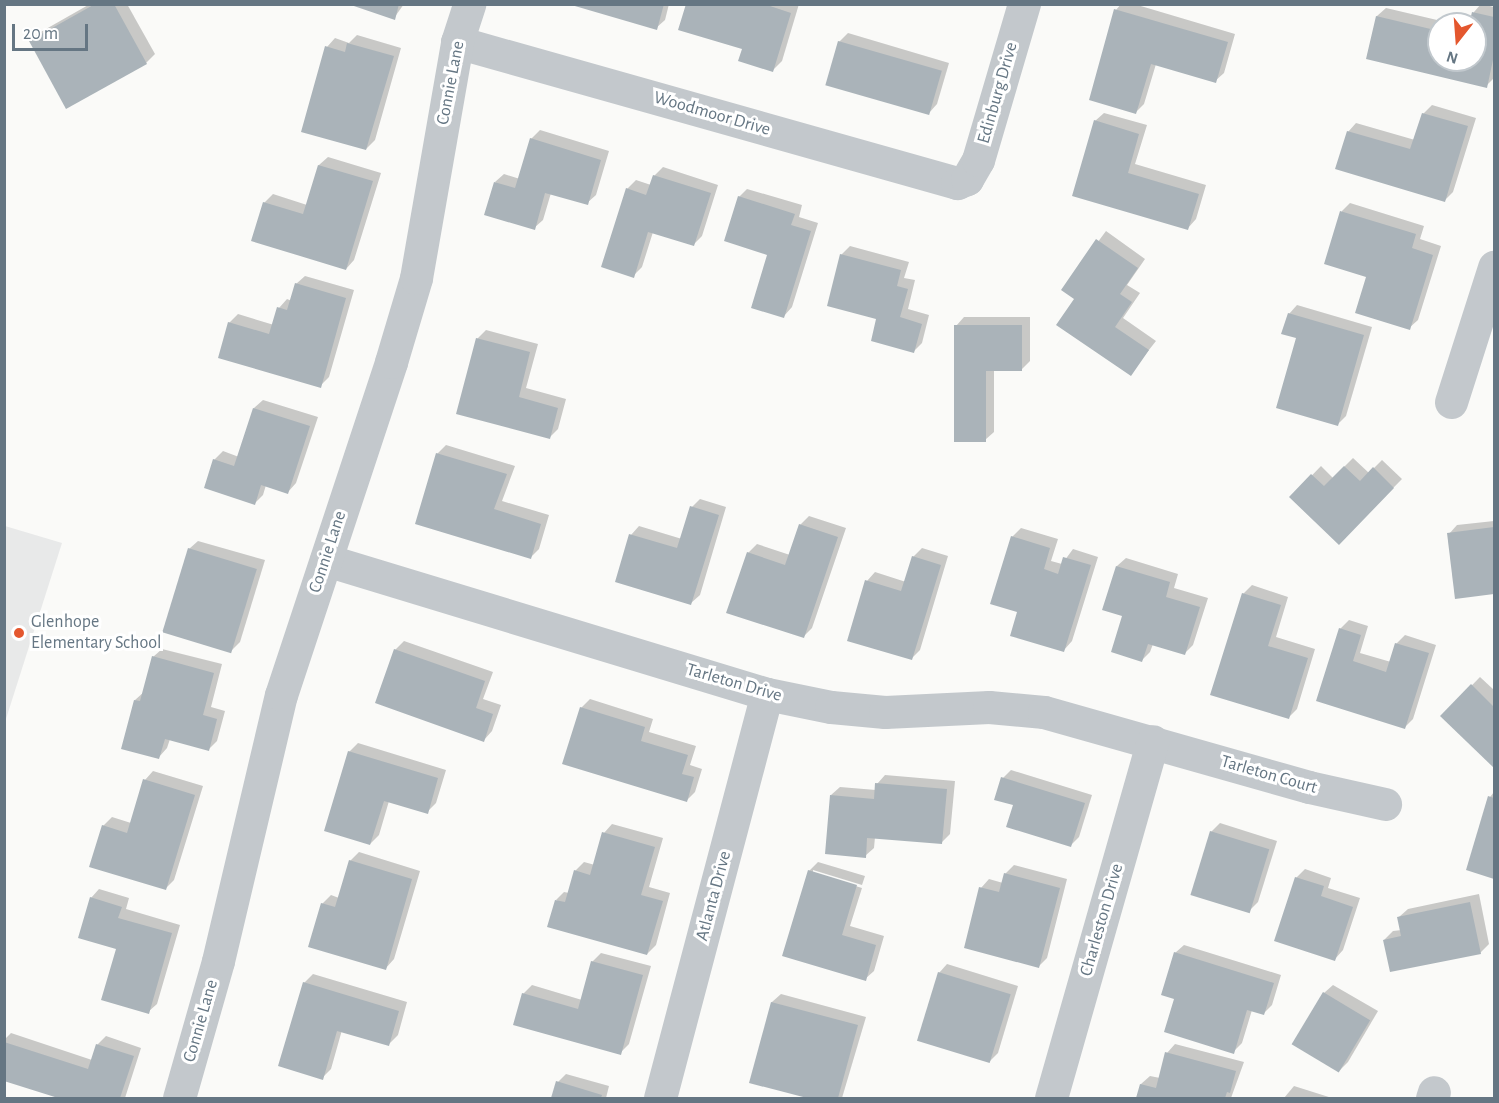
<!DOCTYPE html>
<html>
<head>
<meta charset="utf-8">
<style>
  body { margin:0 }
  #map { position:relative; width:1499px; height:1103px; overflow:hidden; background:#fafaf8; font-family:"Alegreya Sans",sans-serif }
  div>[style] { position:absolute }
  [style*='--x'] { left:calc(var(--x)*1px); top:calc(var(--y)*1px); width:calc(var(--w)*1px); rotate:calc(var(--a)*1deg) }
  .built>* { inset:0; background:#e8e9e9 }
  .shadow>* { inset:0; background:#0003 }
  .building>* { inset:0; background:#aab3b9; transform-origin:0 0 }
  .minor>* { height:33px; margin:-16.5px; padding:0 16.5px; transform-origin:16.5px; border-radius:16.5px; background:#c3c8cc }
  .dots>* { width:16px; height:16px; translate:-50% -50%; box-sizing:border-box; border:3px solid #fff; border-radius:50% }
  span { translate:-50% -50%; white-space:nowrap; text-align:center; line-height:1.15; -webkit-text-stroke:6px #fff; paint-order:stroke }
  .street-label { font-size:18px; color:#657683 }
  .poi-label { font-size:18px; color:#657683 }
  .left { translate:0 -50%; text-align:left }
  .frame { position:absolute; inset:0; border:6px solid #657683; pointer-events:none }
  .north { position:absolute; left:1427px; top:12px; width:60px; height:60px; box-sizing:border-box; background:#fff; border:2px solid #c1c8cd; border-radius:50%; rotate:197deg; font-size:16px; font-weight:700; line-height:24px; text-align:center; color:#657683 }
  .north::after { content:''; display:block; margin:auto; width:21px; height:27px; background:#e4572e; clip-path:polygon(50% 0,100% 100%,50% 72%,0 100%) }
  .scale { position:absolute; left:12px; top:24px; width:76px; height:27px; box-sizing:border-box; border:3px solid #657683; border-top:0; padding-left:8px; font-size:18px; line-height:21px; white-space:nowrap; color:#657683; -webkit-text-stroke:4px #fff; paint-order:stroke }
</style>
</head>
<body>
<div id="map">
  <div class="built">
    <i style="clip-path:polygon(5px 526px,62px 543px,5px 722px,4px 526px)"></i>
  </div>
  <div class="shadow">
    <i style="clip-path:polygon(90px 4px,127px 4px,155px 54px,146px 63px,30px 41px,39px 33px)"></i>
    <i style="clip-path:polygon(351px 4px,404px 4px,394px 18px)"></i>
    <i style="clip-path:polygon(571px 4px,669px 4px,665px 20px,656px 28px)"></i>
    <i style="clip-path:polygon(687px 4px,799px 4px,782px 61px,773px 70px)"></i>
    <i style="clip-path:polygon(1121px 4px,1134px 4px,1235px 34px,1224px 73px,1215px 81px,1156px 64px,1144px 104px,1136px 112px,1116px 10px)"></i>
    <i style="clip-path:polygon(1481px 4px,1494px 7px,1494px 78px,1486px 86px,1367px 57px,1377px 16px,1386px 8px,1454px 24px,1439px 24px,1439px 60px,1475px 60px,1475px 24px,1471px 24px,1474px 12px)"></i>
    <i style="clip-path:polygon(848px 33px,949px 63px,937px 104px,929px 113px,839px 42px)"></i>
    <i style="clip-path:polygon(357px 35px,401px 48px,375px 140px,366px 149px,327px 47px,335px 38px,349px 43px)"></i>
    <i style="clip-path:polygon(1432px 105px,1476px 118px,1453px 192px,1445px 200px,1348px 132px,1356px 123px,1415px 140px,1423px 114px)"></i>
    <i style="clip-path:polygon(1104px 113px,1147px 125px,1135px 164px,1206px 185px,1196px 219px,1188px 228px,1074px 195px,1095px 121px)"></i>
    <i style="clip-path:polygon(540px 130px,609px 151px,596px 195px,587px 203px,551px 193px,543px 220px,534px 228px,495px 182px,504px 174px,520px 179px,531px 139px)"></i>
    <i style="clip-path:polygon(328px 157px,381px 173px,354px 260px,346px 269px,264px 203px,273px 194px,307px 205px,319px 165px)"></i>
    <i style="clip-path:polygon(663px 167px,718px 185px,702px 236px,693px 245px,653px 232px,642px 267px,633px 276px,627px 189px,636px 180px,651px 185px,654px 176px)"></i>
    <i style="clip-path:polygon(747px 189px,802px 205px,799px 217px,818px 223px,792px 307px,784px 316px,769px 254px,739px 197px)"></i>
    <i style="clip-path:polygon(1350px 203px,1424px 226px,1420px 239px,1441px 246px,1418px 320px,1409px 328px,1368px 276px,1326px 263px,1342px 211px)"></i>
    <i style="clip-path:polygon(1106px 231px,1145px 259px,1127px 285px,1140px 293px,1123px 318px,1156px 341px,1130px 374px,1076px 299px,1063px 289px)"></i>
    <i style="clip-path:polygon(850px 246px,909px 262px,904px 278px,915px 280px,908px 309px,929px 315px,922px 343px,913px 352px,878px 318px,841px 255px)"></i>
    <i style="clip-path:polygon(305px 276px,354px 290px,329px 377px,320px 386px,229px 323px,238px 314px,274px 325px,279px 308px,287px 299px,292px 301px,296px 284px)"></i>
    <i style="clip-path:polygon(1297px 305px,1372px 327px,1346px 416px,1337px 425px,1289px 314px)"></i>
    <i style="clip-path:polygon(964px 317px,1030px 317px,1030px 361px,1021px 370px,994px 370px,994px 432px,985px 440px,956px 326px)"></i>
    <i style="clip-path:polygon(486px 330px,538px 344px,526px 388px,566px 399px,558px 429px,550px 437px,458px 413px,477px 339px)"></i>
    <i style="clip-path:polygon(263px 400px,318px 417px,296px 483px,288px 492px,266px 485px,263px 495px,255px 503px,214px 460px,223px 451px,239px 457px,254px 408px)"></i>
    <i style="clip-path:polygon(446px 445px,515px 466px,502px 501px,549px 515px,539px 549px,531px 557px,437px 454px)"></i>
    <i style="clip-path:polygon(1353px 458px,1369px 473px,1382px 460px,1402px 479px,1339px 543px,1291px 497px,1321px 466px,1333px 478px)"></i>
    <i style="clip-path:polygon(700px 499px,726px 507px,700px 595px,691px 603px,631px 535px,639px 526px,682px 539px,692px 507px)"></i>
    <i style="clip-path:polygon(809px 516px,846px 528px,812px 628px,803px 637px,748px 553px,757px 544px,790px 555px,800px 525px)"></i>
    <i style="clip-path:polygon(1494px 521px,1494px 593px,1457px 597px,1449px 534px,1457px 525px)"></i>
    <i style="clip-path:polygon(1021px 528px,1058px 539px,1051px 561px,1062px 564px,1073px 549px,1098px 557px,1072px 641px,1064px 650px,1019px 611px,1012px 537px)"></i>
    <i style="clip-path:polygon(198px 541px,265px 560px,240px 642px,231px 651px,189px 549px)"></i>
    <i style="clip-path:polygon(922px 548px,948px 556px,920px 650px,911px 659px,867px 581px,875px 572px,906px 582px,913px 557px)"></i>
    <i style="clip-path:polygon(1126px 558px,1178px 574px,1174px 588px,1208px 598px,1193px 645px,1185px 653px,1153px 644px,1150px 652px,1141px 661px,1124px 615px,1117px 566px)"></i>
    <i style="clip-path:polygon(1252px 585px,1288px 597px,1276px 637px,1315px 649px,1297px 709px,1288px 718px,1243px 594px)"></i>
    <i style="clip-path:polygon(1349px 620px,1368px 626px,1360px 653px,1391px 662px,1396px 644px,1405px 635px,1436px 645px,1413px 719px,1405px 727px,1318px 700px,1340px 629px)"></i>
    <i style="clip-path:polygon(404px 641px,493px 672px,483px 699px,501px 705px,492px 731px,484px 740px,395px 650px)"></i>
    <i style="clip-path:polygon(162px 649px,222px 664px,211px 707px,225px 711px,217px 741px,209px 749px,170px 739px,167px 748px,159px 757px,135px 700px,145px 691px,153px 657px)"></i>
    <i style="clip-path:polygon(1480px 677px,1494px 690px,1494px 766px,1442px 716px)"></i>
    <i style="clip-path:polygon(590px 699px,653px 719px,649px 732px,696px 746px,690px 765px,702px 769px,695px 792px,686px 801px,581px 708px)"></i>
    <i style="clip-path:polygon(358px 743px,446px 770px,436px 803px,427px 812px,389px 801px,379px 835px,370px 844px,349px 752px)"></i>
    <i style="clip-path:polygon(1011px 770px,1092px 795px,1079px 837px,1071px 845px,1003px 778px)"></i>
    <i style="clip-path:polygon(153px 771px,203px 786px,174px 880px,165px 889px,103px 826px,112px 817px,131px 823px,145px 780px)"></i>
    <i style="clip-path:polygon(885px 775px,955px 781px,950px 834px,941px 843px,875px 837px,874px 848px,865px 856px,831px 795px,840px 787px,876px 790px,877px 784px)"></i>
    <i style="clip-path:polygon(1494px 792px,1494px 877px,1468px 869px,1490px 797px)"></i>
    <i style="clip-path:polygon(1220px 823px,1277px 841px,1258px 902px,1249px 911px,1211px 832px)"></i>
    <i style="clip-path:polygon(612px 824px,663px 838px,649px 887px,670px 893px,656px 945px,647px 954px,556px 900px,564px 892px,569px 893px,575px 871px,584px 862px,595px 865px,604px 833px)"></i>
    <i style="clip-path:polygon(359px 852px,420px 871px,394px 959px,386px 968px,322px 904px,331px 895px,339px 898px,350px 861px)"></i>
    <i style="clip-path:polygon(818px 862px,865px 876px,862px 885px,813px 870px,813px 873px,862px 888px,850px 926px,884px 936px,874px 971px,865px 979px,784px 955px,809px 871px)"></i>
    <i style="clip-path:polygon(1014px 865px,1067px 879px,1047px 958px,1038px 967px,981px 888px,989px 879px,1003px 883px,1005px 874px)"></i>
    <i style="clip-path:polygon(1305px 869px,1331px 878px,1328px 888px,1360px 898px,1343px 950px,1335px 959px,1296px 878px)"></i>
    <i style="clip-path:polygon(99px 889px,129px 898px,126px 909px,180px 925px,157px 1004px,148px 1012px,91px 898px)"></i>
    <i style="clip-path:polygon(1479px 894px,1489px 944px,1480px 953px,1384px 940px,1393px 931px,1402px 930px,1399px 917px,1408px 909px)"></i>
    <i style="clip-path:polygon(1184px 945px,1281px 975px,1272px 1005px,1264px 1013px,1252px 1010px,1242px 1043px,1233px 1052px,1176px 998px,1175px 953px)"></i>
    <i style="clip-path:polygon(601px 953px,651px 966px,629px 1044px,620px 1053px,523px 994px,532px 985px,582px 1000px,592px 962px)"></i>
    <i style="clip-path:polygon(947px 964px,1018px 986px,998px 1053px,990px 1061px,939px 973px)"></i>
    <i style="clip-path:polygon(313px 974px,407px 1002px,398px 1035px,389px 1044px,342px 1030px,331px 1069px,322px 1078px,304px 983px)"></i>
    <i style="clip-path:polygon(1333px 985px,1378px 1011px,1348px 1062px,1340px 1070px,1324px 993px)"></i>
    <i style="clip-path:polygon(781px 994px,866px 1017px,842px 1098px,813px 1098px,751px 1082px,772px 1002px)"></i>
    <i style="clip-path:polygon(11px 1033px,92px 1060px,97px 1045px,106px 1036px,141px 1048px,125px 1098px,63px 1098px,4px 1080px,4px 1040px)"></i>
    <i style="clip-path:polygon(1175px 1044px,1244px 1062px,1231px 1098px,1138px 1098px,1141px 1084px,1150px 1076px,1160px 1078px,1167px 1053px)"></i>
    <i style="clip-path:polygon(566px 1074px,609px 1086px,606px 1098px,553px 1098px,558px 1082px)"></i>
    <i style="clip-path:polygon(1294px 1086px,1332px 1098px,1284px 1098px)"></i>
  </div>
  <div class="building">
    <i style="clip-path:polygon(95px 4px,114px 4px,147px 64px,66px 109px,29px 41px)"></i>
    <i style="clip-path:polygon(348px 4px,399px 4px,395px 20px)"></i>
    <i style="clip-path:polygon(568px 4px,664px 4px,657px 30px)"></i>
    <i style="clip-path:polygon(686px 4px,764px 4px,791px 13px,773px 72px,738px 61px,742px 49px,678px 30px)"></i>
    <i style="clip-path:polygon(1114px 9px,1228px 42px,1216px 83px,1151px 64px,1136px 114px,1089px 100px)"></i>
    <i style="clip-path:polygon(1472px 12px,1494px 17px,1494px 55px,1487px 88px,1366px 59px,1376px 16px,1439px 31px,1439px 60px,1475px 60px,1475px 24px,1469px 24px)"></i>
    <i style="left:838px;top:41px;width:108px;height:46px;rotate:16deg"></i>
    <i style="clip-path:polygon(347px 43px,394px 56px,366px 150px,301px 132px,325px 46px,345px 52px)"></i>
    <i style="clip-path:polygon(1422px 113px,1468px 126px,1445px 202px,1335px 169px,1347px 131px,1410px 149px)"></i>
    <i style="clip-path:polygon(1094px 120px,1139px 134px,1128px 173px,1199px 194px,1188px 230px,1072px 196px)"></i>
    <i style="clip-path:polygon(530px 138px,601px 160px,588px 205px,545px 193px,535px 230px,484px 215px,494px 182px,515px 188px)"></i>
    <i style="clip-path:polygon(318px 165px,373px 181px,346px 270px,251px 241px,263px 202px,303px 214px)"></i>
    <i style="clip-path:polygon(653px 175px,711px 193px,694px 246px,648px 232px,634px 278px,601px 267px,626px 188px,646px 195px)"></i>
    <i style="clip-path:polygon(738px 196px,795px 214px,791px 225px,811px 231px,784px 318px,751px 308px,767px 255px,724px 241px)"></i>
    <i style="clip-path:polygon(1340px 211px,1416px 234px,1412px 248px,1433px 255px,1410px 330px,1355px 313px,1366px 277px,1324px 264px)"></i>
    <i style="clip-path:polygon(1096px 239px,1138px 268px,1120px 294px,1132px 302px,1115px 327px,1149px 350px,1131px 376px,1056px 325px,1074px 299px,1061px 290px)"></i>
    <i style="clip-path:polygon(840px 254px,901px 270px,897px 286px,908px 289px,900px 317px,922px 324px,914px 353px,871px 341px,876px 319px,827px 306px)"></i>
    <i style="clip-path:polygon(295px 283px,346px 298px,321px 388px,218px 358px,228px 322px,269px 334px,277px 307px,287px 310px)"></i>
    <i style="clip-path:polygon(1288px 313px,1364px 335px,1338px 426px,1276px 408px,1296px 338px,1281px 334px)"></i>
    <i style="clip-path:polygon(954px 325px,1022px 325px,1022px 371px,986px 371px,986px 442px,954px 442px)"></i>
    <i style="clip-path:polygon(476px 338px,530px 352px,519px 397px,558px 408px,550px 439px,456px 414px)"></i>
    <i style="clip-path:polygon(253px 408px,310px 426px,288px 494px,261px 485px,255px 505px,204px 488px,213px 459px,234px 466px)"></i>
    <i style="clip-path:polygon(436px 453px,507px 474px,494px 509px,541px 524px,531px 559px,415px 524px)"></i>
    <i style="clip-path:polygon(1344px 466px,1360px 481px,1373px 467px,1394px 488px,1339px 545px,1289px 497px,1311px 474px,1324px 486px)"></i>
    <i style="clip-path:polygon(690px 506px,719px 515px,691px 605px,615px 582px,629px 534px,677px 548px)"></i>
    <i style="clip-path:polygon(799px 524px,838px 537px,804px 638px,726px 613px,747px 552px,785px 565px)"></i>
    <i style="clip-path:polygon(1494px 527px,1494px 594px,1455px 599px,1447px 533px)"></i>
    <i style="clip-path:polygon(1011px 536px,1050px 548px,1044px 569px,1058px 574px,1063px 557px,1091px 565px,1064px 652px,1010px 636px,1017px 612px,990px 604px)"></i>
    <i style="left:188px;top:548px;width:72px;height:88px;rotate:17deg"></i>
    <i style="clip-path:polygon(912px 556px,941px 565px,912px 660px,847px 641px,865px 580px,901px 591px)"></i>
    <i style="clip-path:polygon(1116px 566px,1170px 582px,1166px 597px,1200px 607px,1185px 655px,1148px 644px,1142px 662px,1111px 652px,1122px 616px,1102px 610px)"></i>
    <i style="clip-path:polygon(1242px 593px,1281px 605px,1268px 646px,1308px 658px,1289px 719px,1210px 695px)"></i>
    <i style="clip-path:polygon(1339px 628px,1361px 635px,1353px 661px,1386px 672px,1395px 643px,1429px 653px,1405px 729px,1316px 701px)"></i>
    <i style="clip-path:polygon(394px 649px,485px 681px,476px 708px,493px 714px,484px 742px,375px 703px)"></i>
    <i style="clip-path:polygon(152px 656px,214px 673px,203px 715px,217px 719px,209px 751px,165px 739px,159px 759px,121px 749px,134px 700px,140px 701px)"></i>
    <i style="clip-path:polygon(1471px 684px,1494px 707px,1494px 768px,1440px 716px)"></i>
    <i style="clip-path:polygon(580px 707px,645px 727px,641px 741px,688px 755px,682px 774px,694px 777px,687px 802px,562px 764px)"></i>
    <i style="clip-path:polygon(348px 751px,438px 778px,428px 814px,384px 801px,370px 845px,324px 831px)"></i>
    <i style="clip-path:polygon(1001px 777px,1085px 803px,1071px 847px,1006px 827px,1013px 805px,994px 800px)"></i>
    <i style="clip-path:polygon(143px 779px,195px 795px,166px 890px,89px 867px,102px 825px,127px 833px)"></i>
    <i style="clip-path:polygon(875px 783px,947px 789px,942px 844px,867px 838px,866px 858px,825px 854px,830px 795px,874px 799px)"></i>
    <i style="clip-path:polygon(1488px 796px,1494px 798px,1494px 879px,1466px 870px)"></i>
    <i style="left:1210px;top:831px;width:62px;height:67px;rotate:17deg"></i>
    <i style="clip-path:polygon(602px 832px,655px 847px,641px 895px,663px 901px,647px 955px,547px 927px,555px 900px,565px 902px,574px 870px,590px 875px)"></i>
    <i style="clip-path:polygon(349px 860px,412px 879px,386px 970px,308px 947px,321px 903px,335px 907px)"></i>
    <i style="clip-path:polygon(808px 870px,857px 885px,842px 935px,876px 945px,866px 981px,782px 956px)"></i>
    <i style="clip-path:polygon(1004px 873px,1060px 888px,1039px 968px,964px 948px,979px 887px,999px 892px)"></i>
    <i style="clip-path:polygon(1295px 877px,1324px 886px,1321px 896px,1353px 907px,1335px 961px,1274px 941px)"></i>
    <i style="clip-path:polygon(90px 897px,122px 907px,118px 918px,172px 933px,149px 1014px,101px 1000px,116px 949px,78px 938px)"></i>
    <i style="clip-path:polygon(1470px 902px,1481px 954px,1390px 972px,1383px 940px,1401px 936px,1397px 917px)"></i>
    <i style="clip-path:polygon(1174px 952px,1274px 983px,1264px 1015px,1247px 1010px,1234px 1054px,1164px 1032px,1174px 999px,1161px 995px)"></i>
    <i style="clip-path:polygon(591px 961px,643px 975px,621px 1055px,513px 1025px,522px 993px,578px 1009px)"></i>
    <i style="left:938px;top:972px;width:76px;height:72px;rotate:17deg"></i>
    <i style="clip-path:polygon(303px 982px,399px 1011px,389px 1046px,337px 1031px,323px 1080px,278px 1066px)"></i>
    <i style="left:1323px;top:992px;width:55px;height:61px;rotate:31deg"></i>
    <i style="clip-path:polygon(771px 1002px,858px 1025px,838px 1098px,807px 1098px,749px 1083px)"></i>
    <i style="clip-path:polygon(4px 1042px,88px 1069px,96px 1044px,134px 1056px,120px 1098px,58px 1098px,4px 1081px)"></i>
    <i style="clip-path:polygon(1165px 1052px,1236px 1071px,1230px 1093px,1227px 1092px,1225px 1098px,1136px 1098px,1140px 1084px,1156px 1088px)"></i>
    <i style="clip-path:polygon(556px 1081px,602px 1095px,601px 1098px,551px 1098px)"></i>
  </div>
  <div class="minor">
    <i style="--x:457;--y:42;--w:520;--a:15.75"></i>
    <i style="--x:957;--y:183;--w:11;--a:-22"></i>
    <i style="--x:967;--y:179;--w:22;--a:-60"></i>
    <i style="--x:978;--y:160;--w:163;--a:-73.6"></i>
    <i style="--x:1451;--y:402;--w:142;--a:-72.3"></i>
    <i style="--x:326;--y:560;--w:461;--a:16.9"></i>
    <i style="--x:767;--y:694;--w:65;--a:11.5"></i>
    <i style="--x:831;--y:707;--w:54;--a:5.3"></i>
    <i style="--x:885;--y:712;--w:104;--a:-2.8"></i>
    <i style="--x:989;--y:707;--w:55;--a:5.2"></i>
    <i style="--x:1044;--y:712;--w:275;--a:15.8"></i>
    <i style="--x:1309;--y:787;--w:78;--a:12.6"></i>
    <i style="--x:179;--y:1098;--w:142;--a:-74.1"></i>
    <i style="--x:218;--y:961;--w:273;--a:-76.7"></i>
    <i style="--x:281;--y:695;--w:351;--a:-71.7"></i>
    <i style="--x:391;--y:362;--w:88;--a:-73.4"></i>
    <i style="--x:416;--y:278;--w:240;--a:-80.1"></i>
    <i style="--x:457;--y:42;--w:40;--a:-72"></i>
    <i style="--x:660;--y:1098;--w:418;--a:-75.2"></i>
    <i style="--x:1051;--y:1098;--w:371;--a:-74.1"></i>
    <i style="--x:1432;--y:1098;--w:6;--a:-72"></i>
  </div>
  <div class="dots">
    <i style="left:19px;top:633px;background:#e4572e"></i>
  </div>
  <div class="street-label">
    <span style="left:451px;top:83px;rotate:-79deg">Connie Lane</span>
    <span style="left:998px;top:93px;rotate:-74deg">Edinburg Drive</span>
    <span style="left:712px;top:114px;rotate:16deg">Woodmoor Drive</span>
    <span style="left:328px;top:552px;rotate:-72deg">Connie Lane</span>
    <span style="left:734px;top:683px;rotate:16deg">Tarleton Drive</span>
    <span style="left:1269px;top:775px;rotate:16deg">Tarleton Court</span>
    <span style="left:714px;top:896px;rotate:-75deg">Atlanta Drive</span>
    <span style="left:1102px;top:920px;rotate:-74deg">Charleston Drive</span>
    <span style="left:201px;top:1021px;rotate:-74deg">Connie Lane</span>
  </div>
  <div class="poi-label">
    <span class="left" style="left:31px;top:633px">Glenhope<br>Elementary School</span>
  </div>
  <div class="frame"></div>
  <div class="north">N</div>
  <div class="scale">20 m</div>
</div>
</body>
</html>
